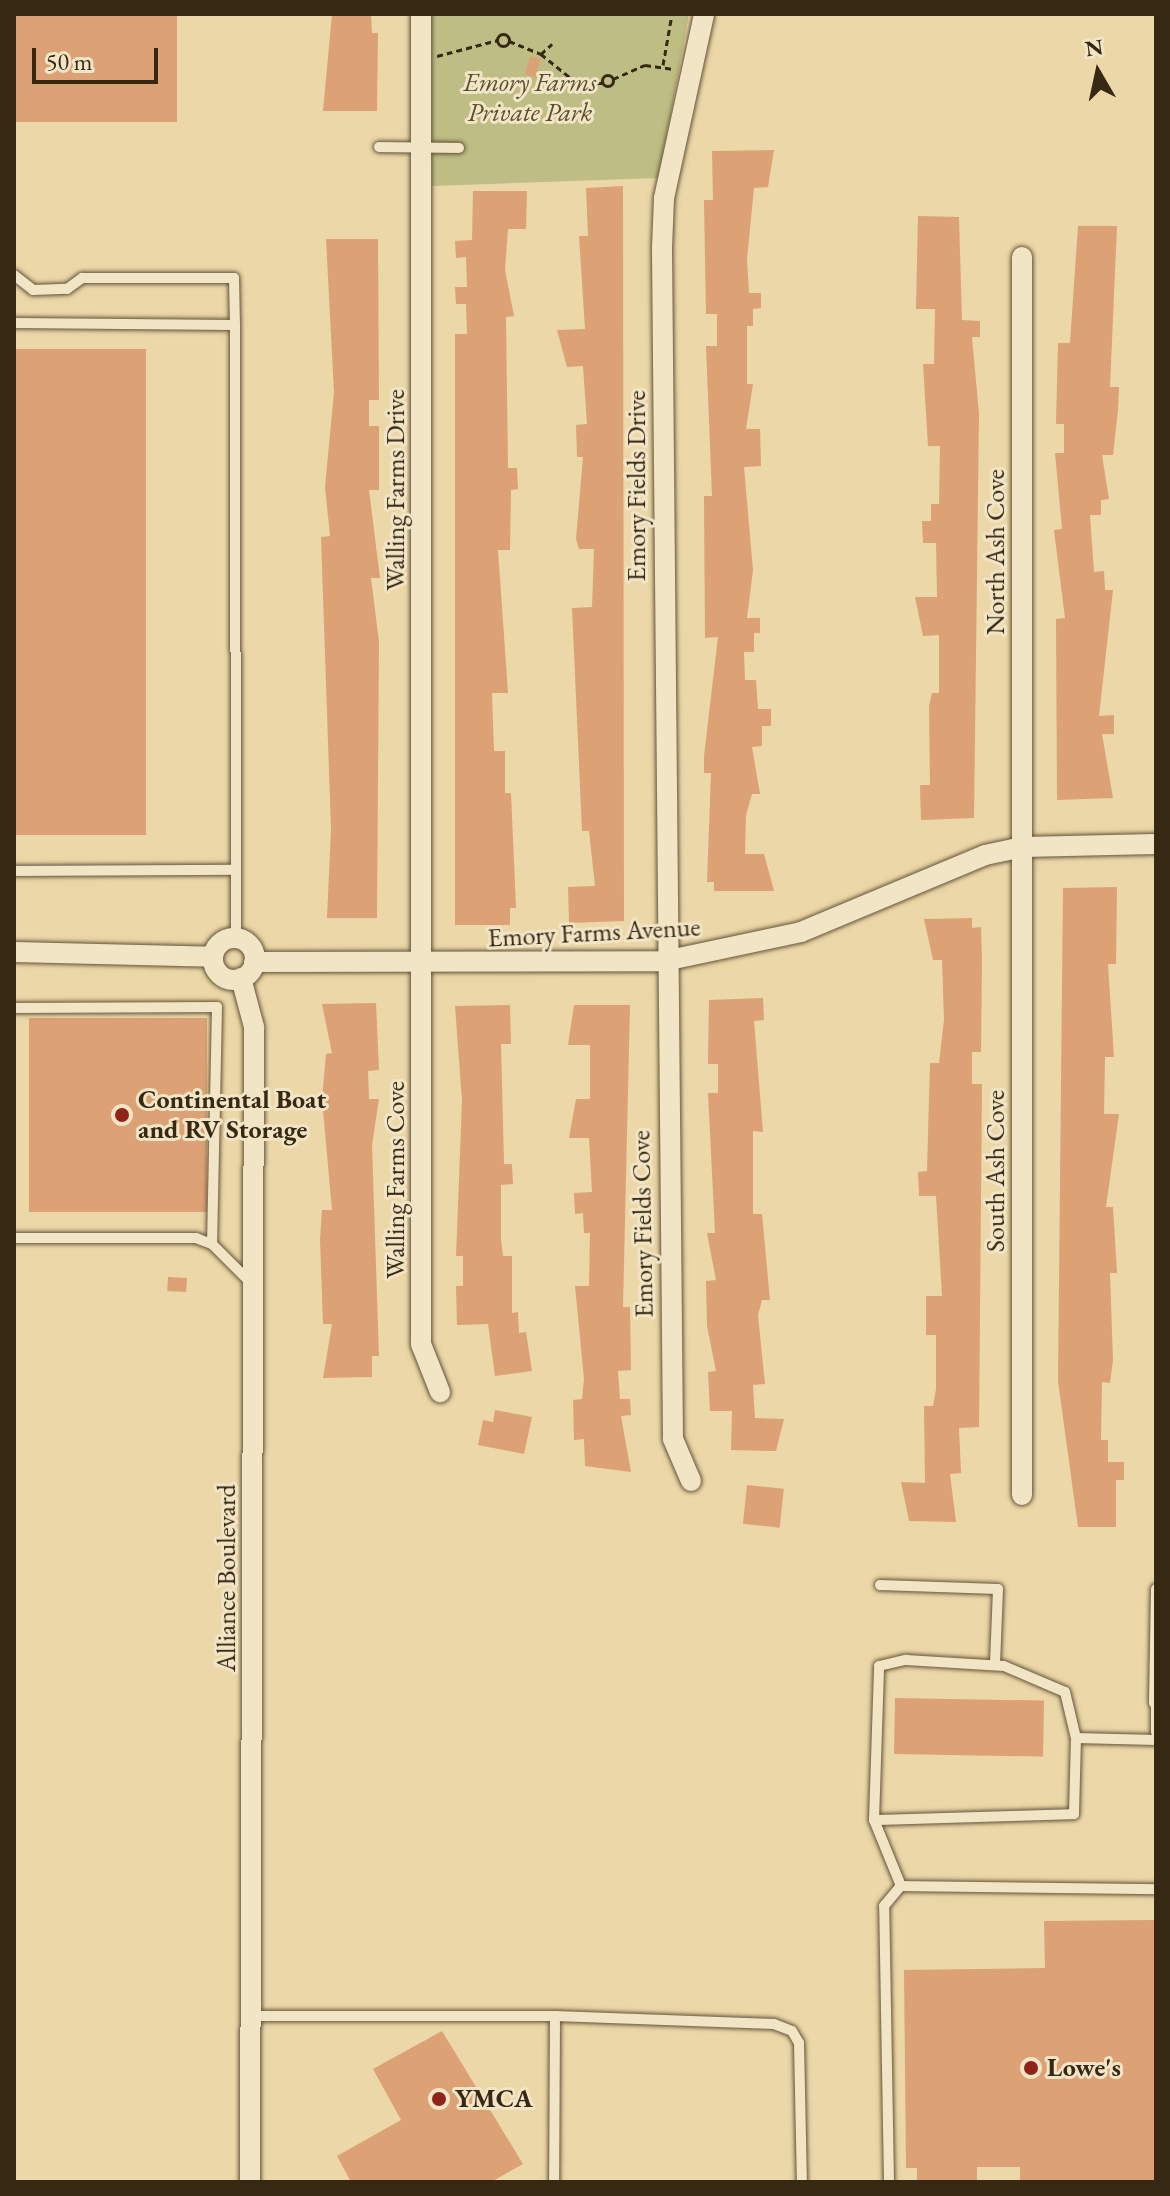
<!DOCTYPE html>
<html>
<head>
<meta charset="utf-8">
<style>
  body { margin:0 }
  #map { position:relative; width:1170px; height:2196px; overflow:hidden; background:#ebd7a7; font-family:"EB Garamond",serif }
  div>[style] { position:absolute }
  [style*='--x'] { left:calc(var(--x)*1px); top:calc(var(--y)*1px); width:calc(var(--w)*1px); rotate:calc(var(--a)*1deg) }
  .green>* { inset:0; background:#bebd83 }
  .building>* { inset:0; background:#dca175; transform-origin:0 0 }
  .path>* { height:3px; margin-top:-1.5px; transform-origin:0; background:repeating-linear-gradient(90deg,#372814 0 6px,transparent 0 10px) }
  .path>.ring { margin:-1.5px; padding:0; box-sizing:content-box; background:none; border:3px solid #372814; border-radius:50% }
  .roads { filter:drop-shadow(0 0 2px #645439) drop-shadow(0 0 2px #645439) }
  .service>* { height:10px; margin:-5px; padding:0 5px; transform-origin:5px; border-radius:5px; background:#f2e5c6 }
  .minor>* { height:20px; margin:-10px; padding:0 10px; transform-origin:10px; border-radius:10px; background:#f2e5c6 }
  .minor>.ring { margin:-10px; padding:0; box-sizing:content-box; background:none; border:20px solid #f2e5c6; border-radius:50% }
  .dots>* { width:22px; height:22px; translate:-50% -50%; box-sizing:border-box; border:4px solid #f2e5c6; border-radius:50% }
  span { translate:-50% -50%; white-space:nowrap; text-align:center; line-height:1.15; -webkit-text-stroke:6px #f2e5c6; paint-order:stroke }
  .park-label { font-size:26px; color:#594d30; font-style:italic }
  .street-label { font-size:26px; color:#372814 }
  .poi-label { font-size:26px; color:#372814; font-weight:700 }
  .left { translate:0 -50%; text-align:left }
  .frame { position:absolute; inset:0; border:16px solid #372814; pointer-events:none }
  .north { position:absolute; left:1058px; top:32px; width:80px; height:80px; -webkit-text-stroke:6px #f2e5c6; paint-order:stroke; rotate:351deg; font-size:22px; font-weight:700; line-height:32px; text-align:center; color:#372814 }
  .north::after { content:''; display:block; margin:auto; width:28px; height:36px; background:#372814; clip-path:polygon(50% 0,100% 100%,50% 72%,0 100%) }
  .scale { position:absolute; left:32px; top:48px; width:126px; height:36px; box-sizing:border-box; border:4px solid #372814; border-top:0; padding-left:10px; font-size:24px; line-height:28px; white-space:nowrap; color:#372814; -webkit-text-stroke:6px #f2e5c6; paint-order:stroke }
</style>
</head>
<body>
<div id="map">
  <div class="green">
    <i style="clip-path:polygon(431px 14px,689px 14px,659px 178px,432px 186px)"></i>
  </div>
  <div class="building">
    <i style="left:14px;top:14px;width:163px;height:108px"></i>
    <i style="clip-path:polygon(332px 14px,371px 14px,372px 33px,378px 33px,377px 111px,323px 111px)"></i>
    <i style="left:530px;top:56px;width:11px;height:19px;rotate:15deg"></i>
    <i style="clip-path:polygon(774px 150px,768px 187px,754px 188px,747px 259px,749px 293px,761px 293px,761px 308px,753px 309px,753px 326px,747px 326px,747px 384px,753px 384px,746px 429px,760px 429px,761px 466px,744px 467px,753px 570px,747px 618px,760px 618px,760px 633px,754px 633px,754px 652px,744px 652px,745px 680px,756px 680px,758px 709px,771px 709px,771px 726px,762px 726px,762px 746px,752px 747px,760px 794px,752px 794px,746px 815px,745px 854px,764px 854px,774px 891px,714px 891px,714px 882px,707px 882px,711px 773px,704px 773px,704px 756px,718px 637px,705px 638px,704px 496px,712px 496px,706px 346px,717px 346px,717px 314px,706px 314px,704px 200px,713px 200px,712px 151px)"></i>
    <i style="clip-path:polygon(623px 186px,624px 921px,569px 923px,568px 887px,595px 886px,589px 831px,582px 831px,572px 608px,592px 607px,594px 549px,579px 549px,576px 539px,583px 457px,577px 457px,576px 425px,587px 424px,583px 366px,567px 367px,557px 330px,585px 329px,579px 236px,588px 236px,586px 188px)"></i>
    <i style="clip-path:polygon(473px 191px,527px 191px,526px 229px,508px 229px,505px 270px,514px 316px,506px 317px,508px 468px,517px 468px,518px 489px,511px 490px,510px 550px,498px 550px,508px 693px,492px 693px,494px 751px,505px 751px,505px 793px,511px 793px,516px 908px,510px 908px,510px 925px,455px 925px,455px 334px,467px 334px,466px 304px,456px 304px,455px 287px,467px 287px,466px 257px,456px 258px,455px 241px,472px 240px)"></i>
    <i style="clip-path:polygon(918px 216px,959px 217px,962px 320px,980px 321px,980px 337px,972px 337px,979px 414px,974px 818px,921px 820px,920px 785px,930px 785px,929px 706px,932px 693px,939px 693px,939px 635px,923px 636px,915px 597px,937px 597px,936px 543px,923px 543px,922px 521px,931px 521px,931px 504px,939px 504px,940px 446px,928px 446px,923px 364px,934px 364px,935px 309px,916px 309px)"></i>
    <i style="clip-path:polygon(1078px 226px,1117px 226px,1110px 387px,1119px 387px,1118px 410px,1113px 455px,1102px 455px,1109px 499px,1101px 500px,1101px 515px,1090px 515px,1094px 572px,1104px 571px,1105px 590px,1113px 590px,1099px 716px,1114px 715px,1114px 734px,1102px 734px,1113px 798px,1057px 800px,1056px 619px,1065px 618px,1054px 530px,1062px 529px,1055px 453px,1064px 453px,1064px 424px,1056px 424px,1058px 343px,1070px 343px)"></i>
    <i style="clip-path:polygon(326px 239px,378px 239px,379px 400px,369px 400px,369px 426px,379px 426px,379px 490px,369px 490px,380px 578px,371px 578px,379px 642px,377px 918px,327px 918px,331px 829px,321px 537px,330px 536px,325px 487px,334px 392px)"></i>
    <i style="left:14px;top:349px;width:132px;height:486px"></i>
    <i style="clip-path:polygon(1117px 887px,1116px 964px,1108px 964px,1114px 1057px,1105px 1057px,1104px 1114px,1119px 1114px,1106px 1207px,1113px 1207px,1117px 1273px,1110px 1273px,1113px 1360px,1110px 1383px,1102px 1382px,1101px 1440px,1108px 1440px,1108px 1462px,1124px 1462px,1124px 1480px,1116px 1480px,1116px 1527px,1078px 1527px,1058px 1381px,1063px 888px)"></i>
    <i style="clip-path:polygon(972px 918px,972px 928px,981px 927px,982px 959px,981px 1052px,972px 1052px,972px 1084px,982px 1084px,979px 1427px,959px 1428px,961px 1473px,950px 1474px,956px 1522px,909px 1521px,901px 1482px,925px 1483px,924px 1406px,933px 1406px,936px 1389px,936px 1335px,926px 1335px,926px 1296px,942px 1296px,936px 1196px,919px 1196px,918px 1172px,927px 1171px,930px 1063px,939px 1063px,944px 1020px,942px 960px,933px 960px,924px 919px)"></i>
    <i style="clip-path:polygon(763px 998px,764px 1020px,754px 1021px,763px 1132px,753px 1131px,753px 1214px,762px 1214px,770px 1300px,762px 1300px,758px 1315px,765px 1384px,753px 1385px,755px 1418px,784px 1419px,776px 1451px,731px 1450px,732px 1411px,710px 1411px,708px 1372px,716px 1371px,707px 1326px,706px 1281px,716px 1280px,707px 1233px,715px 1233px,708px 1093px,718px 1093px,718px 1064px,708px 1064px,709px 1000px)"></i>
    <i style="clip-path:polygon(376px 1003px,379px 1070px,368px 1071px,369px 1099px,379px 1099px,372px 1145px,379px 1356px,372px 1356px,372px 1377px,323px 1378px,332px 1324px,323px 1324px,320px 1239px,322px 1210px,332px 1210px,322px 1099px,326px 1054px,332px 1053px,322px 1004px)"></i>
    <i style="clip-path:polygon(510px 1005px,511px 1044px,501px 1044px,504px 1164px,512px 1164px,513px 1184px,501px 1185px,501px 1239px,503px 1256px,512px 1256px,512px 1313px,518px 1312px,519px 1333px,526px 1332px,532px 1371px,495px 1376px,488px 1324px,457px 1325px,456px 1286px,463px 1286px,463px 1256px,456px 1256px,462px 1101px,455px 1006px)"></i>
    <i style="clip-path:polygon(574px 1005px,630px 1005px,623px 1307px,630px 1307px,631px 1370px,618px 1371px,620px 1399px,630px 1399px,631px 1415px,621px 1416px,631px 1472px,585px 1466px,584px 1439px,574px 1440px,573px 1400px,582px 1399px,584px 1379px,575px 1286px,589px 1286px,590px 1233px,584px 1233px,583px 1213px,575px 1214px,574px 1193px,592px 1192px,589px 1138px,569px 1138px,576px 1099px,590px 1099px,590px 1045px,568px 1045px)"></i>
    <i style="left:29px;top:1018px;width:178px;height:194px"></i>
    <i style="left:168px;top:1277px;width:19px;height:14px;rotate:3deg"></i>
    <i style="clip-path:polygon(495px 1410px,532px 1417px,524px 1454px,478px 1445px,483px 1420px,493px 1422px)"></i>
    <i style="left:747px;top:1485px;width:37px;height:39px;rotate:6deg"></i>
    <i style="left:895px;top:1698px;width:149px;height:56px;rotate:1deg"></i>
    <i style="clip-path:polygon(1156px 1920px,1156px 2182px,1020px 2182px,1020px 2167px,977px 2167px,977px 2182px,917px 2182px,917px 2168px,906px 2168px,904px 1970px,1045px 1968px,1044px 1921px)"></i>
    <i style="clip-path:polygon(442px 2031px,523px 2164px,491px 2182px,351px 2182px,337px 2156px,401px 2120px,373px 2069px)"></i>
  </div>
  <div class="path">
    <i class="ring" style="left:497px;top:34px;width:9px;height:9px"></i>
    <i style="--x:509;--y:41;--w:35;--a:22"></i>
    <i style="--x:541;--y:54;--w:46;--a:38.9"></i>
    <i style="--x:577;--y:83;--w:26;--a:0"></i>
    <i style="--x:541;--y:54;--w:15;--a:-42"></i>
    <i style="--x:437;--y:56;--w:63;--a:-14.7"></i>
    <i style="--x:663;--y:65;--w:52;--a:-80"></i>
    <i class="ring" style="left:602.5px;top:75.5px;width:8px;height:8px"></i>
    <i style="--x:613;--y:79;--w:35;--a:-24"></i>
    <i style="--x:645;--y:65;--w:29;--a:8"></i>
  </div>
  <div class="roads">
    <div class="service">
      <i style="--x:379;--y:147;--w:80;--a:0.7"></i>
      <i style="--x:14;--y:275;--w:24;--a:38"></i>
      <i style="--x:33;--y:290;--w:34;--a:-2"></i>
      <i style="--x:67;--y:289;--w:19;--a:-36"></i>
      <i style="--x:82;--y:278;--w:152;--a:0"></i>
      <i style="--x:234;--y:278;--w:47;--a:88.8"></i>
      <i style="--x:14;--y:323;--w:221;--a:0.5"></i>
      <i style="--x:235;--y:325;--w:613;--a:89.91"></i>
      <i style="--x:14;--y:871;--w:222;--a:-0.3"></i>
      <i style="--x:14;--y:1008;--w:203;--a:-0.3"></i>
      <i style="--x:217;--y:1007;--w:237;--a:91.2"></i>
      <i style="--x:14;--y:1238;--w:182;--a:0"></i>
      <i style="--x:196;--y:1238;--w:17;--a:21"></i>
      <i style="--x:212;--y:1244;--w:57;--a:45"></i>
      <i style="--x:880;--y:1585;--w:118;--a:1.9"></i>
      <i style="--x:998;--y:1589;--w:76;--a:92.3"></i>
      <i style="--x:1156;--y:1702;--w:30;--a:90"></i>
      <i style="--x:1154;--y:1703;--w:114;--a:-89"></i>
      <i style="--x:874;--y:1820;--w:200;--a:-1.7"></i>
      <i style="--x:1074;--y:1814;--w:76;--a:-88.5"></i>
      <i style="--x:1076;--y:1738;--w:80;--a:1.4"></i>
      <i style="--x:901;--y:1886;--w:255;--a:0.7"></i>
      <i style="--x:252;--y:2016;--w:303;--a:0"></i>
      <i style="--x:555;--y:2016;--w:166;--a:90.3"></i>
      <i style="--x:555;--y:2016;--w:219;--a:2.1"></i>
      <i style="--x:774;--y:2024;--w:19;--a:21"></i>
      <i style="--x:792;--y:2031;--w:14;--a:60"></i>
      <i style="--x:799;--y:2043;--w:139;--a:88.8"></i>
      <i style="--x:889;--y:2182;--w:276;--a:-91"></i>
      <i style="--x:884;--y:1906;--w:26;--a:-50"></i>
      <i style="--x:901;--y:1886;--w:71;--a:-112.2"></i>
      <i style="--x:874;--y:1820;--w:154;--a:-88.1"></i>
      <i style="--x:879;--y:1666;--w:28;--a:-13"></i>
      <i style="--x:906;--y:1660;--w:98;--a:3.5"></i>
      <i style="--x:1004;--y:1666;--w:66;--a:23.1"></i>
      <i style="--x:1065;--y:1692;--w:47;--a:76.6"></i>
    </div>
    <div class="minor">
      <i style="--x:421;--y:14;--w:1330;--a:90"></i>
      <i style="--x:421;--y:1344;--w:52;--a:68.4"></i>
      <i style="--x:1022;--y:257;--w:1238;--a:90"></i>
      <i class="ring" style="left:213px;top:938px;width:22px;height:22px"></i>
      <i style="--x:14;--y:952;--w:199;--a:1.4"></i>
      <i style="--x:254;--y:962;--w:411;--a:-0.1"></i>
      <i style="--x:665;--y:961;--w:139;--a:-12"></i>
      <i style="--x:801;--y:932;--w:199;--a:-22.7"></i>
      <i style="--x:985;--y:855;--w:38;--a:-12"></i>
      <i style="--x:1022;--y:847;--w:134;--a:-1.3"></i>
      <i style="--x:241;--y:978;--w:51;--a:75.1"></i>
      <i style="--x:254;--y:1027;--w:1155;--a:90.2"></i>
      <i style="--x:691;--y:1481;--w:46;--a:-113.2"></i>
      <i style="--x:673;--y:1439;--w:1191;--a:-90.53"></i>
      <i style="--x:662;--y:248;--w:50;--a:-87.7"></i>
      <i style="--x:664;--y:198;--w:188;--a:-77.7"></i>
    </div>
  </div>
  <div class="dots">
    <i style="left:122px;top:1115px;background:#8f2418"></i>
    <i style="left:1031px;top:2068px;background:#8f2418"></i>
    <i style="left:439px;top:2099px;background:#8f2418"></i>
  </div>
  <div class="park-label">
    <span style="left:530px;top:98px">Emory Farms<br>Private Park</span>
  </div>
  <div class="street-label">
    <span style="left:637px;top:486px;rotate:-90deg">Emory Fields Drive</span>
    <span style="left:396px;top:490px;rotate:-90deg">Walling Farms Drive</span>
    <span style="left:996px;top:552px;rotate:-90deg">North Ash Cove</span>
    <span style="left:594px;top:933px;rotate:-3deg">Emory Farms Avenue</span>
    <span style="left:996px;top:1171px;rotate:-90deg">South Ash Cove</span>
    <span style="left:396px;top:1180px;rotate:-90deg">Walling Farms Cove</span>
    <span style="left:643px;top:1224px;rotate:-91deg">Emory Fields Cove</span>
    <span style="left:227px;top:1578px;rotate:-90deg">Alliance Boulevard</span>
  </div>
  <div class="poi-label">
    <span class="left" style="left:138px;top:1115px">Continental Boat<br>and RV Storage</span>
    <span class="left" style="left:1047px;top:2068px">Lowe's</span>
    <span class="left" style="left:455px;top:2099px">YMCA</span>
  </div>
  <div class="frame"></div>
  <div class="north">N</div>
  <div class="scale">50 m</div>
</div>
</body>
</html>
